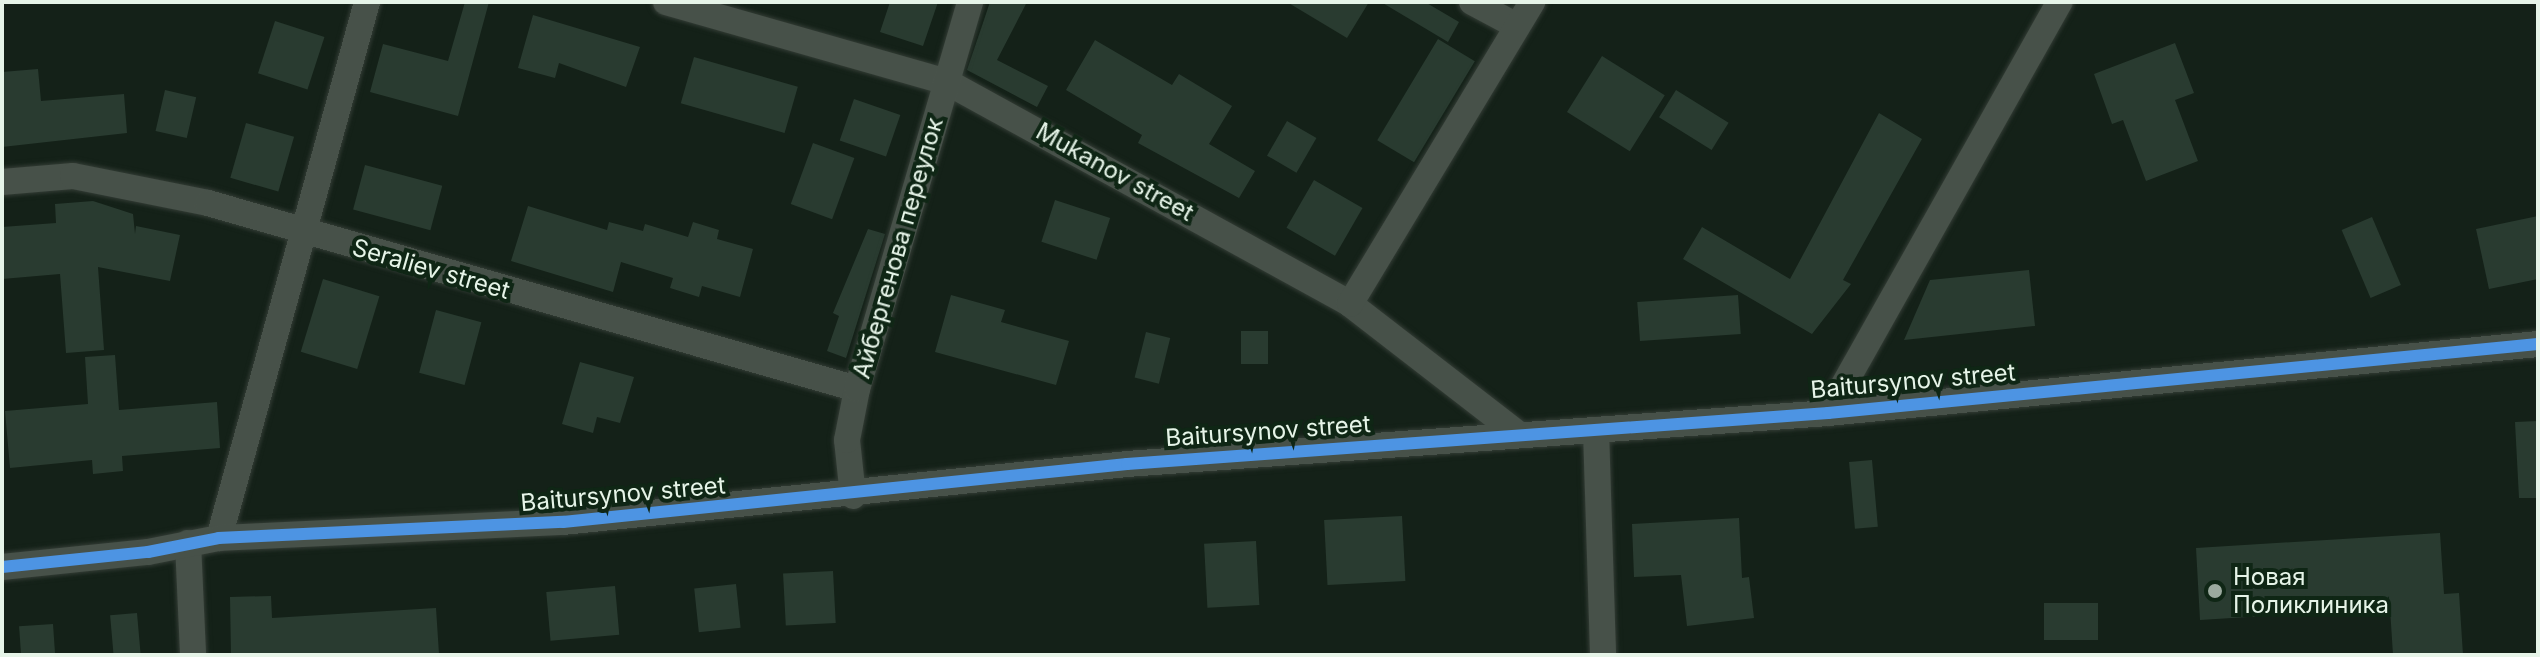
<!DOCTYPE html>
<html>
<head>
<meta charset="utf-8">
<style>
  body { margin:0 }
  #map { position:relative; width:2540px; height:657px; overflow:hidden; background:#142118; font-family:Inter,sans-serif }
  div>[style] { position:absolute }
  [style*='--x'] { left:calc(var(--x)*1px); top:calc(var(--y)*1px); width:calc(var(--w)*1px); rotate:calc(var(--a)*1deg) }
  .building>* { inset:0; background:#293b30; transform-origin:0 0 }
  .roads { filter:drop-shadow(0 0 2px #333c35) drop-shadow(0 0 2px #333c35) }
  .street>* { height:26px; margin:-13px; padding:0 13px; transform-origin:13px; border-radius:13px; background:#475149 }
  .cycleway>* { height:12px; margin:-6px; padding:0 6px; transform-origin:6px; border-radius:6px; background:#4d94e3 }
  .dots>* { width:22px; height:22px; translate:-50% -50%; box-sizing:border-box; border:4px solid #0f2615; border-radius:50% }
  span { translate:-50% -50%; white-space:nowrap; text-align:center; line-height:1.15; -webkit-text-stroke:8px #0f2615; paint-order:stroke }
  .street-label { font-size:24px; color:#e6f4e8 }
  .poi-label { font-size:24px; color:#e6f4e8 }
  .left { translate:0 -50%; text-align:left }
  .frame { position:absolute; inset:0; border:4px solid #e6f4e8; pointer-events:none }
</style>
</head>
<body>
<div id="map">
  <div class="building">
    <i style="clip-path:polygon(465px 2px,489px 2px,458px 116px,370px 92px,383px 44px,448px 61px)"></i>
    <i style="clip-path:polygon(890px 2px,938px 2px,923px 46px,880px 32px)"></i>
    <i style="clip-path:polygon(990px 2px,1027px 2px,997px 60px,1048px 86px,1037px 107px,967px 70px)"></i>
    <i style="clip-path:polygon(1287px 2px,1369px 2px,1347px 38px)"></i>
    <i style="clip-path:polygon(1381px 2px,1425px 2px,1459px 22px,1448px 42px)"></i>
    <i style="clip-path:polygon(533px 15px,640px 47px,626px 87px,559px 63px,555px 78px,518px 68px)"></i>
    <i style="left:275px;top:21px;width:52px;height:55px;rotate:18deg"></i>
    <i style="left:1438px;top:39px;width:43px;height:118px;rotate:31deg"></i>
    <i style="clip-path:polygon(1095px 40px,1172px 85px,1179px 74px,1232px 106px,1209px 144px,1255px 171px,1239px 198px,1138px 143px,1142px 135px,1066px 90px)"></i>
    <i style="clip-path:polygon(2175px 43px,2194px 93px,2175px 100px,2198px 161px,2146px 181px,2123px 120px,2112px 124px,2094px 74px)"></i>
    <i style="left:1602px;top:56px;width:74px;height:66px;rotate:32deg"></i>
    <i style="left:694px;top:57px;width:108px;height:48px;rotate:16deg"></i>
    <i style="clip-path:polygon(38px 69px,41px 101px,124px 94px,127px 133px,2px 147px,2px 72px)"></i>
    <i style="left:165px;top:90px;width:32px;height:42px;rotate:13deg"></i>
    <i style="left:1676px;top:90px;width:62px;height:32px;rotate:32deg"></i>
    <i style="left:854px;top:99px;width:49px;height:44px;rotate:19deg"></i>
    <i style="clip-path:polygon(1879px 113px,1922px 139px,1843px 280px,1851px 284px,1812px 334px,1683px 259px,1702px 227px,1790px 279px)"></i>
    <i style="left:1287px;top:121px;width:34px;height:40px;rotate:30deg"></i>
    <i style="left:246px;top:123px;width:50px;height:57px;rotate:16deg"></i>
    <i style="left:813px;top:143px;width:44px;height:65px;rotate:20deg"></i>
    <i style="left:365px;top:165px;width:80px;height:46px;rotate:15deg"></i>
    <i style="left:1314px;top:180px;width:56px;height:55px;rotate:30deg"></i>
    <i style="left:1055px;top:200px;width:58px;height:44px;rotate:18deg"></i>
    <i style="clip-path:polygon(93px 201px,133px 214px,135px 234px,136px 226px,180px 235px,170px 281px,98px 267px,104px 350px,66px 353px,60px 274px,2px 279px,2px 227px,56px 223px,55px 204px)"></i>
    <i style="clip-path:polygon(528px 206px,607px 230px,609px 222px,643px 231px,645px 224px,688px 237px,693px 222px,719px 230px,717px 239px,753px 249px,740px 297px,702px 286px,699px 297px,670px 288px,673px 278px,621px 262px,613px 292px,511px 261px)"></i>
    <i style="clip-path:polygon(2538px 216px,2538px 279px,2489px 289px,2476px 229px)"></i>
    <i style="left:2372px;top:217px;width:74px;height:33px;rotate:67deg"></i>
    <i style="clip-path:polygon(868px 229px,885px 234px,846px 358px,827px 351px,839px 316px,833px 313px)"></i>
    <i style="clip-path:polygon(2029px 270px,2035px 326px,1904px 340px,1930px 280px)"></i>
    <i style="left:323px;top:279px;width:59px;height:76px;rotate:17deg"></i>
    <i style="clip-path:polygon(951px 295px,1005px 310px,1001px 322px,1069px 341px,1056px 385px,935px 352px)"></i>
    <i style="left:1738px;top:295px;width:39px;height:101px;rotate:86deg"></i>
    <i style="left:436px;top:310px;width:47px;height:65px;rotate:15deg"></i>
    <i style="left:1241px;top:331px;width:27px;height:33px"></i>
    <i style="left:1146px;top:332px;width:25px;height:47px;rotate:14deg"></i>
    <i style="clip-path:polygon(115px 355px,119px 410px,217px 402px,220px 448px,122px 456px,123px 471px,93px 474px,92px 460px,10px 468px,5px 411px,88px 404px,85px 357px)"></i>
    <i style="clip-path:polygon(580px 362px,634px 377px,620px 423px,597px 417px,593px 433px,562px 424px)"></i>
    <i style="clip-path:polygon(2538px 421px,2538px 498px,2519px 498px,2515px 422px)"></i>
    <i style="left:1872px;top:460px;width:67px;height:23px;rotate:85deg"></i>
    <i style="left:1402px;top:516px;width:65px;height:78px;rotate:87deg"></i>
    <i style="clip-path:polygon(1739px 518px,1742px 578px,1749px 577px,1754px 618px,1687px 626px,1681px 575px,1634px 577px,1632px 524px)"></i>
    <i style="clip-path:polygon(2440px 533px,2444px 594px,2459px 593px,2463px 655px,2393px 655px,2390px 608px,2200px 620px,2196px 548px)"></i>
    <i style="left:1256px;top:541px;width:64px;height:52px;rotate:87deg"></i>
    <i style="left:833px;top:571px;width:52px;height:50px;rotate:87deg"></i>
    <i style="left:736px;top:584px;width:44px;height:42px;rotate:84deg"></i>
    <i style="left:615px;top:586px;width:49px;height:69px;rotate:85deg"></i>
    <i style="clip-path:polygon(271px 596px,272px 618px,436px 608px,439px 654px,231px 655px,230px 597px)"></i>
    <i style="left:2044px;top:603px;width:54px;height:37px"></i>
    <i style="left:137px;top:613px;width:42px;height:27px;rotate:85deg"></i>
    <i style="left:53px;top:624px;width:31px;height:34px;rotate:86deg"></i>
  </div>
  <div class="roads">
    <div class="street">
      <i style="--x:666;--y:2;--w:292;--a:15.9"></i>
      <i style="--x:947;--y:82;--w:460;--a:28.8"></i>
      <i style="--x:1350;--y:304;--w:212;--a:37.7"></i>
      <i style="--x:1472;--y:2;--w:51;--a:28.1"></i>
      <i style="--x:2;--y:182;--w:71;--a:-4.8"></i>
      <i style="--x:73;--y:176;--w:138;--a:11.3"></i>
      <i style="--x:208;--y:203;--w:675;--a:15.99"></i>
      <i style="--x:1350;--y:304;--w:353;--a:-58.9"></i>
      <i style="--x:1828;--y:413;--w:472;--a:-60.6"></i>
      <i style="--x:1596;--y:430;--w:225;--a:88.2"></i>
      <i style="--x:853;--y:496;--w:56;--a:-96.1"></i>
      <i style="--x:847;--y:440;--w:52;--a:-78.9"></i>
      <i style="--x:857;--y:389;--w:403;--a:-73.7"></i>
      <i style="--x:219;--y:538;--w:556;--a:-74.56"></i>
      <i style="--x:188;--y:543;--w:112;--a:87.4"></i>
      <i style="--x:2;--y:567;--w:147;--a:-5.9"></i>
      <i style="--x:148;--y:552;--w:72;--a:-11.2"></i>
      <i style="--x:219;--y:538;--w:344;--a:-2.7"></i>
      <i style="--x:563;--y:522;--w:567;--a:-5.87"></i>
      <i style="--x:1127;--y:464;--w:703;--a:-4.16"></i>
      <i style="--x:1828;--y:413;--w:713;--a:-5.55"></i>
    </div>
  </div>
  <div class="cycleway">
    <i style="--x:2;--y:567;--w:147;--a:-5.9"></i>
    <i style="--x:148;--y:552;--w:72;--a:-11.2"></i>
    <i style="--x:219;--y:538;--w:344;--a:-2.7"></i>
    <i style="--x:563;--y:522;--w:567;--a:-5.87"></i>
    <i style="--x:1127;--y:464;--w:703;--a:-4.16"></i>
    <i style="--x:1828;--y:413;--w:713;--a:-5.55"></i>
  </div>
  <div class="dots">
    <i style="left:2215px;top:591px;background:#9caa9f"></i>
  </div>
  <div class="street-label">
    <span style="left:1115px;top:172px;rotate:29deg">Mukanov street</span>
    <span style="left:898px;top:248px;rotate:-74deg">Айбергенова переулок</span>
    <span style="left:431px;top:269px;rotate:16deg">Seraliev street</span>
    <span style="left:1913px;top:381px;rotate:-5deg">Baitursynov street</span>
    <span style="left:1268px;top:431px;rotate:-4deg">Baitursynov street</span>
    <span style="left:623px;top:494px;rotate:-5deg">Baitursynov street</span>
  </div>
  <div class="poi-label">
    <span class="left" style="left:2233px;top:591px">Новая<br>Поликлиника</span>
  </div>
  <div class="frame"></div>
</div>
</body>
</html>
